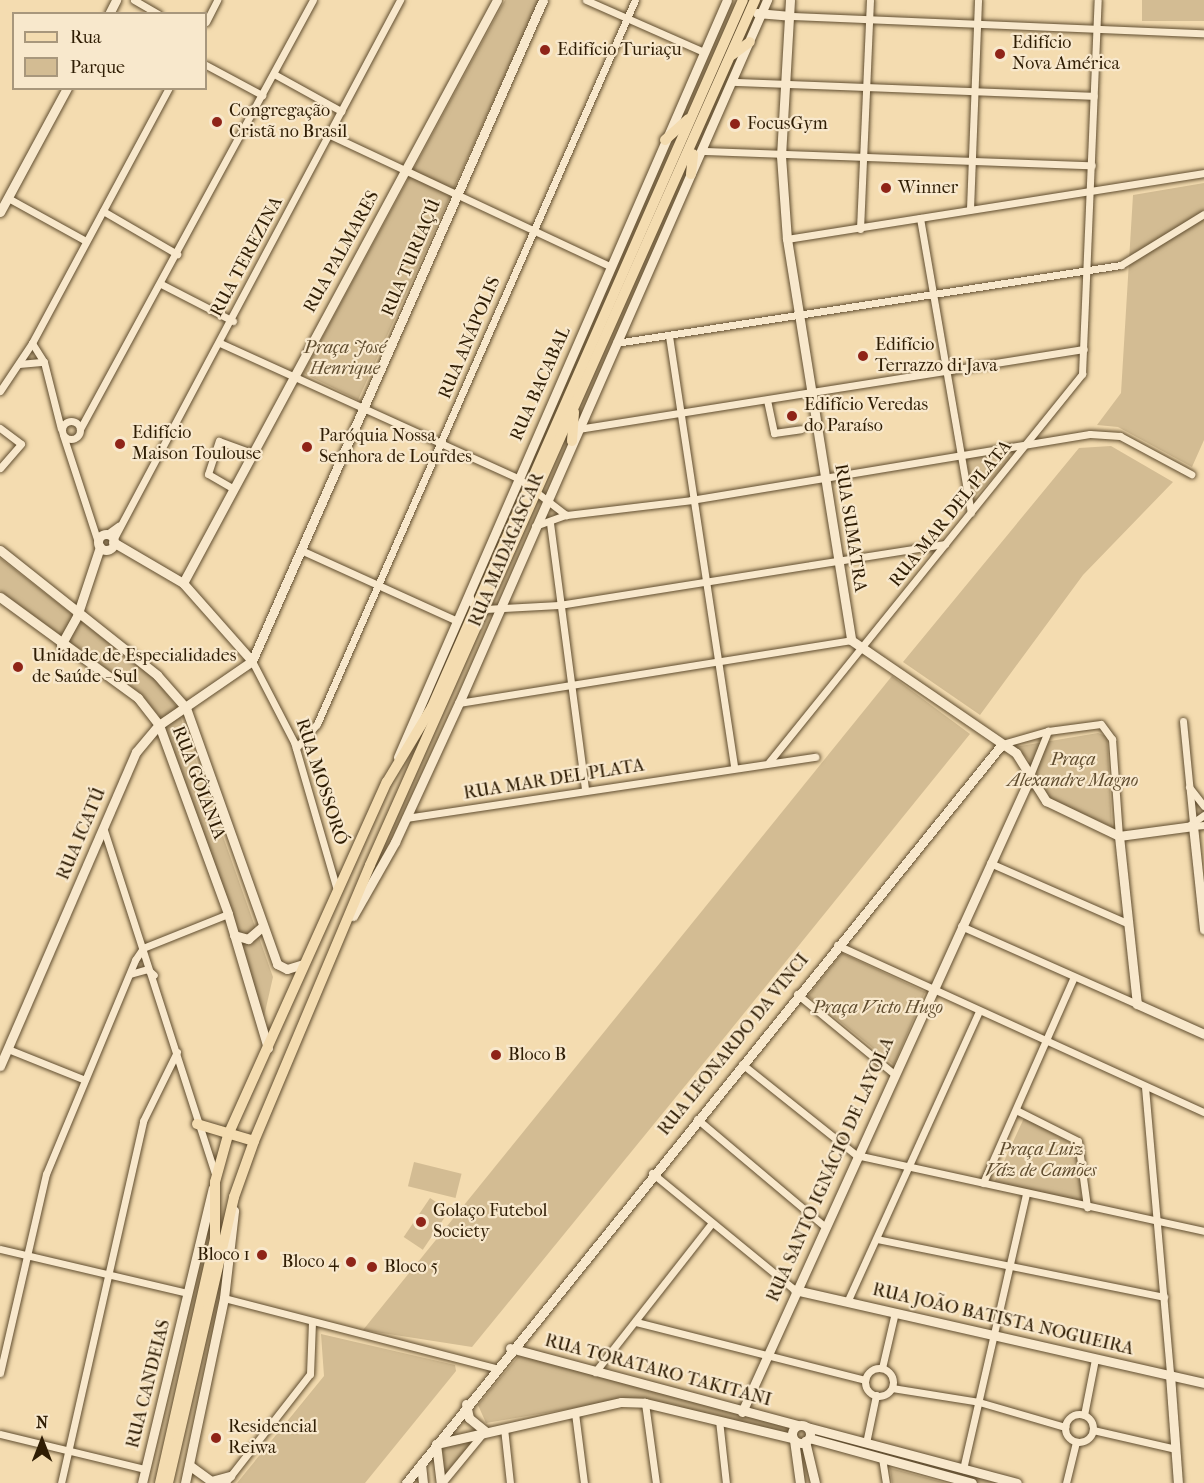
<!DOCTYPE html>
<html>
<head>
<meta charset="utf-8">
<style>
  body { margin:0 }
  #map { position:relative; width:1204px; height:1483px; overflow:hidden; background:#f4dcb0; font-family:"IM FELL French Canon",serif }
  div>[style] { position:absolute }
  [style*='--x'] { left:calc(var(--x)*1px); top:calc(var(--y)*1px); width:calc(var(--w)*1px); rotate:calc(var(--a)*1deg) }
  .green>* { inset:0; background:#d3bc93; transform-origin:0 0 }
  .roads { filter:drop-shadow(0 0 2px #604d2f) drop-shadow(0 0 2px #604d2f) }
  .street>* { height:7px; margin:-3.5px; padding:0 3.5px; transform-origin:3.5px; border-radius:3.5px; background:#f8e8cc }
  .street>.ring { margin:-3.5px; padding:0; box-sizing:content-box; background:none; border:7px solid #f8e8cc; border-radius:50% }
  .secondary>* { height:9px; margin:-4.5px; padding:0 4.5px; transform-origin:4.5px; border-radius:4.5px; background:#f8e8cc }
  .secondary>.ring { margin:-4.5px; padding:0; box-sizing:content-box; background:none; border:9px solid #f8e8cc; border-radius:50% }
  .primary>* { height:10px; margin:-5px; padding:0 5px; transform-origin:5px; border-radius:5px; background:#f4dcb0 }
  .dots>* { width:16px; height:16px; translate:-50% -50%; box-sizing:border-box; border:3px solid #f8e8cc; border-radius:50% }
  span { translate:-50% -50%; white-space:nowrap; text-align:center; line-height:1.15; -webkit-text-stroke:4.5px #f8e8cc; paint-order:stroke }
  .poi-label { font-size:18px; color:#2f1d04 }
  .left { translate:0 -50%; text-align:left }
  .right { translate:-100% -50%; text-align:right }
  .street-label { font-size:18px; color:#2f1d04 }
  .park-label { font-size:18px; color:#604d2f; font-style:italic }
  .legend { position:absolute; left:12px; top:12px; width:195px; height:78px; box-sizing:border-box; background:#f8e8cc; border:2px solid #a8977c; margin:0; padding:8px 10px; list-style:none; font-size:18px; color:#2f1d04 }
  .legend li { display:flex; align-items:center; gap:12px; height:30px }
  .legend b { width:30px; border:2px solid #a8977c }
  .north { position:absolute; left:12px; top:1411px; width:60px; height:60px; -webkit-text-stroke:4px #f8e8cc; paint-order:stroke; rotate:0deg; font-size:16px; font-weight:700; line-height:24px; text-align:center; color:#2f1d04 }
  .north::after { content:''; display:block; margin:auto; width:21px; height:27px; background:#2f1d04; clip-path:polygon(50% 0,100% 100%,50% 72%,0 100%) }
</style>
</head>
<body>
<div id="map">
  <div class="green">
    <i style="clip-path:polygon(505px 0,539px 0,358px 400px,303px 373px)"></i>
    <i style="left:1142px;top:0;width:62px;height:21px"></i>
    <i style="clip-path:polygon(1204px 183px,1204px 440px,1192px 467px,1118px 427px,1097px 425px,1121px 393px,1133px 195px)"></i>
    <i style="clip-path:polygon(1111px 446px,1173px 482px,1083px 575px,980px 715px,903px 662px,1079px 448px)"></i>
    <i style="clip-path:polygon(1006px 451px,1011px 459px,973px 499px,966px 458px)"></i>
    <i style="clip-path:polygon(0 558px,154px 678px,177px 707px,273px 977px,263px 1021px,163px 721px,141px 694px,0 591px)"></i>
    <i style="clip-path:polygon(892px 676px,970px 734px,707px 1059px,472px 1347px,363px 1330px)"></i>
    <i style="clip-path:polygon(1098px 733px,1107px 736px,1112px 827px,1048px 798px,1031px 762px,1015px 747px)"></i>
    <i style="clip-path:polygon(842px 953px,925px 992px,894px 1065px,808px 996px)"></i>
    <i style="clip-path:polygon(1024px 1118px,1077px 1146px,1082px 1202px,994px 1183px)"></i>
    <i style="left:414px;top:1162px;width:49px;height:25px;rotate:14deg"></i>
    <i style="left:430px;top:1198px;width:23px;height:47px;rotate:34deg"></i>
    <i style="clip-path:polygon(321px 1334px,455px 1365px,456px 1371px,365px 1483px,237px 1483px,324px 1376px)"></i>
    <i style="clip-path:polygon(521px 1353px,727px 1411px,789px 1427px,787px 1434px,622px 1400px,486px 1423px,478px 1405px)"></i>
    <i style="clip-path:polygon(479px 1435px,445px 1474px,442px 1448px)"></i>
    <i style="clip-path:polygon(820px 1435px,863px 1445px,998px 1483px,977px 1483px)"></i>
    <i style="clip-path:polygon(890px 1468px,946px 1483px,892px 1483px)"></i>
  </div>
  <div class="roads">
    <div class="street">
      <i style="--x:134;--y:0;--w:28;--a:30"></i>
      <i style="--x:586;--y:0;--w:129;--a:23.8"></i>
      <i style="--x:790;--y:16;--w:414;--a:2.4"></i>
      <i style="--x:206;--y:22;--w:25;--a:-63"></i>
      <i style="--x:206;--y:65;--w:64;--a:28.2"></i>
      <i style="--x:274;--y:74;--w:77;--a:28.9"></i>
      <i style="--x:734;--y:82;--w:360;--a:2.2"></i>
      <i style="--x:330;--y:135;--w:309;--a:25.1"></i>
      <i style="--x:702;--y:151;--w:390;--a:2.1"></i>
      <i style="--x:8;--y:198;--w:89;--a:28.9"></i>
      <i style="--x:970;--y:209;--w:209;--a:-87.8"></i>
      <i style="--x:103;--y:211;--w:86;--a:30.2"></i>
      <i style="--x:920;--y:218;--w:299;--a:80.2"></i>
      <i style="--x:860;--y:229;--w:229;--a:-87.5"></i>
      <i style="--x:787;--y:239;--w:422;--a:-9"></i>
      <i style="--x:161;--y:284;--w:81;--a:27.2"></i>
      <i style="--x:669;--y:336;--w:436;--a:81.4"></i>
      <i style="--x:32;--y:343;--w:22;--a:58"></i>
      <i style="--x:44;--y:362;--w:69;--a:75.8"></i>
      <i style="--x:220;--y:343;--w:327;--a:24.4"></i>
      <i style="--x:518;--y:478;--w:61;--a:37.6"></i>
      <i style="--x:616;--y:343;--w:511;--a:-8.78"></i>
      <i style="--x:1121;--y:265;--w:97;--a:-31.6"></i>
      <i style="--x:19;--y:364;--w:25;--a:-5"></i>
      <i style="--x:0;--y:391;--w:58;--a:-56.3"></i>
      <i style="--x:32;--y:343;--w:289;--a:-61.8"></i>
      <i style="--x:767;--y:400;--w:34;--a:78"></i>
      <i style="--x:774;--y:433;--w:27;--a:-8"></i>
      <i class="ring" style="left:62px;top:421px;width:11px;height:11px"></i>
      <i style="--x:0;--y:428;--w:26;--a:37"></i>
      <i style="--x:21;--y:444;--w:32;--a:131"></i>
      <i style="--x:80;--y:429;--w:488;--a:-61.5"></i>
      <i style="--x:578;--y:429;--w:512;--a:-8.98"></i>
      <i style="--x:63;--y:435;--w:113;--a:71.9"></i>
      <i style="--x:234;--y:489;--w:30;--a:-150"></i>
      <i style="--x:208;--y:474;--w:35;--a:-72"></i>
      <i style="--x:219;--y:441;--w:35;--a:20"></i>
      <i style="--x:550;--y:523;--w:269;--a:82.5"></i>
      <i style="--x:535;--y:526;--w:33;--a:-20"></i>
      <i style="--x:566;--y:515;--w:126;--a:-6.8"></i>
      <i style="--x:691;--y:500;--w:404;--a:-9.4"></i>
      <i style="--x:1090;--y:434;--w:30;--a:4"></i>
      <i style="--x:1120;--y:436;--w:81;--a:28.2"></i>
      <i style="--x:107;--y:534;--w:14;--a:-36"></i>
      <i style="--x:113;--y:540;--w:612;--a:-62.01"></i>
      <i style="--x:303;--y:551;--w:167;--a:24.4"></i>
      <i style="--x:469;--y:594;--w:9;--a:72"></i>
      <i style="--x:472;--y:603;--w:14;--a:25"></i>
      <i style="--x:485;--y:609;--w:74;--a:-3.1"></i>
      <i style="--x:559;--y:605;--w:391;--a:-9"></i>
      <i style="--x:252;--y:661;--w:91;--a:62.6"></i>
      <i style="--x:294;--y:742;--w:154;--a:73.8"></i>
      <i style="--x:459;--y:703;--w:397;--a:-9.1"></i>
      <i style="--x:1183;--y:721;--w:102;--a:84.4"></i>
      <i style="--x:1002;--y:744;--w:48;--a:-15.8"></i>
      <i style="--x:296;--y:748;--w:32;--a:-49"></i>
      <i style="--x:317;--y:724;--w:791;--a:-66.29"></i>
      <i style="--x:769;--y:762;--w:499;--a:-51.1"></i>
      <i style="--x:1082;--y:374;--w:374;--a:-87.6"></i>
      <i style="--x:1029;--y:778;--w:51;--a:-68"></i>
      <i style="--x:1048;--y:731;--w:53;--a:-7.5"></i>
      <i style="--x:1101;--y:724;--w:19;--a:54"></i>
      <i style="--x:1112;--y:739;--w:97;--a:85.9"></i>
      <i style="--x:1189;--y:787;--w:24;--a:52"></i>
      <i style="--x:406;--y:818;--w:414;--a:-8.5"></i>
      <i style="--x:1191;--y:824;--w:16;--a:-35"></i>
      <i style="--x:1193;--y:826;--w:11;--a:-5"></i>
      <i style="--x:103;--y:827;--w:367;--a:72.1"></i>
      <i style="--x:990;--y:863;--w:150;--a:23.7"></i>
      <i style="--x:961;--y:926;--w:193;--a:23.9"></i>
      <i style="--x:837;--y:945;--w:403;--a:24.5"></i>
      <i style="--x:130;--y:974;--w:18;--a:-16"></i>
      <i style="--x:147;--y:969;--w:9;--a:41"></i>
      <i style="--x:797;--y:994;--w:126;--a:39.5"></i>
      <i style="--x:8;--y:1049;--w:81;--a:21.8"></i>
      <i style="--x:742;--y:1064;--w:146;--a:38.6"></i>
      <i style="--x:856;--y:1155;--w:356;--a:12.3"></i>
      <i style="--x:1145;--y:1087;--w:289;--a:85"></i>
      <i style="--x:1016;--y:1110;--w:69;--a:26.6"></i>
      <i style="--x:1078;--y:1141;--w:67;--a:82.2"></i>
      <i style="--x:697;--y:1119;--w:166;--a:40.1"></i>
      <i style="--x:652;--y:1173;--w:185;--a:39.3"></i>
      <i style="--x:983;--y:1183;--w:223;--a:-66.2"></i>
      <i style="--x:877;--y:1239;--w:293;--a:11.4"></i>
      <i style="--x:0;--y:1249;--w:193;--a:13.2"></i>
      <i style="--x:224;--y:1298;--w:279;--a:14.5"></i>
      <i style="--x:848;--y:1300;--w:317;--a:-65.6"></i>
      <i style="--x:636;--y:1322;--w:236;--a:14.2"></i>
      <i style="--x:882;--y:1368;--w:57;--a:-76.9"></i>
      <i class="ring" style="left:865px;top:1368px;width:21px;height:21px"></i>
      <i style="--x:595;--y:1372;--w:189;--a:-51.9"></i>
      <i style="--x:0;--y:1373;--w:204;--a:-77"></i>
      <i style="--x:46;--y:1174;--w:232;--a:-67.4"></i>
      <i style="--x:135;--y:960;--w:14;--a:-56"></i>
      <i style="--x:143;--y:948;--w:92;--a:-21.8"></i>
      <i style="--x:892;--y:1388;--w:88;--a:9.1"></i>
      <i style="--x:979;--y:1402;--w:90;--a:16.2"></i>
      <i style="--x:645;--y:1403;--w:81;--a:82.2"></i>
      <i style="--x:575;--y:1413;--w:71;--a:82.7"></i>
      <i class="ring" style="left:1065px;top:1414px;width:21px;height:21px"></i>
      <i style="--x:1084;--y:1415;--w:57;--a:-78.9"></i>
      <i style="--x:719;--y:1420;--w:63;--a:83.7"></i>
      <i style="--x:504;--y:1428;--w:55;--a:83.8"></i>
      <i style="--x:1093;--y:1430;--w:85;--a:12.9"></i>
      <i style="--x:0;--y:1434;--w:149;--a:13.6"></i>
      <i style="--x:866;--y:1443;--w:49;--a:-78.2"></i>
      <i style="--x:882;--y:1458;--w:25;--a:81"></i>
      <i style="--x:963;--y:1469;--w:283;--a:-77.1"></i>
      <i style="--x:61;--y:1483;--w:371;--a:-77.2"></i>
      <i style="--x:143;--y:1121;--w:77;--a:-63.8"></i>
      <i style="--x:225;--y:1483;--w:138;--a:-52.1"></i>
      <i style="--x:310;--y:1374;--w:52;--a:-87.8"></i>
      <i style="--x:442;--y:1483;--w:66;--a:-50.5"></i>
      <i style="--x:1066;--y:1483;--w:42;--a:-76.3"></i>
    </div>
    <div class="secondary">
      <i style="--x:790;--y:0;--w:156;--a:93.3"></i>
      <i style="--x:781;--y:156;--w:83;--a:85.9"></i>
      <i style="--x:787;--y:239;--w:406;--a:80.9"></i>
      <i style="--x:851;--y:640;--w:200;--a:34.4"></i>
      <i style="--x:1016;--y:753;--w:57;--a:58"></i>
      <i style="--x:1046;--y:801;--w:81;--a:25.6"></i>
      <i style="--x:1119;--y:836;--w:75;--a:-7.7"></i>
      <i style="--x:1193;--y:826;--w:104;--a:83.9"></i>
      <i style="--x:757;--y:13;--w:33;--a:5"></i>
      <i style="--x:109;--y:14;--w:16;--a:-63"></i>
      <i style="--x:0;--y:212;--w:141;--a:-61.6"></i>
      <i class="ring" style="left:98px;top:534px;width:7px;height:7px"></i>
      <i style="--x:113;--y:542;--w:81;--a:30.4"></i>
      <i style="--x:183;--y:583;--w:104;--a:48.5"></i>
      <i style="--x:0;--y:550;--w:201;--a:38.5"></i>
      <i style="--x:157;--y:675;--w:44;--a:48.7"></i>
      <i style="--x:186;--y:708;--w:272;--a:70.4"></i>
      <i style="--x:277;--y:964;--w:11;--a:27"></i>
      <i style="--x:287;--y:969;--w:17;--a:-17"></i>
      <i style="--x:183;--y:583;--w:662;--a:-61.69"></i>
      <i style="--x:0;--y:597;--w:171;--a:36.2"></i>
      <i style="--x:138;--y:698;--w:34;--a:52"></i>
      <i style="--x:159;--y:725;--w:201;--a:69.9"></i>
      <i style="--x:228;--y:914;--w:140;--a:73.4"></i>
      <i style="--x:61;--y:645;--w:33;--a:-61"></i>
      <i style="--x:77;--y:616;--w:73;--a:-71.6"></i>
      <i style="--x:398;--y:757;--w:825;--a:-66.51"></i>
      <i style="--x:1119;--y:836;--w:169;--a:83.9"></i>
      <i style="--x:1137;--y:1004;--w:73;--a:24.1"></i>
      <i style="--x:353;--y:916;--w:85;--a:-60.4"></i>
      <i style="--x:395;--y:842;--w:153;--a:-65.3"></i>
      <i style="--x:459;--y:703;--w:768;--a:-66.34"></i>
      <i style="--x:234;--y:935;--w:15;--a:16"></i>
      <i style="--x:248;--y:939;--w:20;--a:-41"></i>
      <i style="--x:0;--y:1066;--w:342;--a:-66.6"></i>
      <i style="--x:136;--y:752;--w:35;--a:-50"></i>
      <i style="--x:159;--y:725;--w:113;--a:-34.5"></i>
      <i style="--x:252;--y:661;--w:722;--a:-66.24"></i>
      <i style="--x:795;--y:1290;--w:419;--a:12.8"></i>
      <i style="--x:510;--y:1348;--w:297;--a:15"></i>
      <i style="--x:1170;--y:1375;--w:108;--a:85.8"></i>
      <i style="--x:466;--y:1404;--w:14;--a:78"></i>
      <i style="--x:469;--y:1418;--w:21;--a:39"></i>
      <i style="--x:742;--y:1412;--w:694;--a:-65.58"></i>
      <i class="ring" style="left:792px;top:1425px;width:9px;height:9px"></i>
      <i style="--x:807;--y:1427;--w:217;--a:14.9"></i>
      <i style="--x:809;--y:1438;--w:169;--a:15.4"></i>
      <i style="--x:794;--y:1440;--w:43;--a:82.1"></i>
      <i style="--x:805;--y:1441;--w:43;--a:76.6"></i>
      <i style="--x:436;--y:1444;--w:190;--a:-12.8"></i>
      <i style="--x:621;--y:1402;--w:24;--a:2"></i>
      <i style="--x:645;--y:1403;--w:151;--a:13.4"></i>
      <i style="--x:436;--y:1444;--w:39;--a:83"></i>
      <i style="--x:421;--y:1464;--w:19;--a:84"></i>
      <i style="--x:189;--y:1465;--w:27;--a:36"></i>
      <i style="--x:211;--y:1481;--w:20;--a:-15"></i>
      <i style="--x:142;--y:1483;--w:303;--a:-76.5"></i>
      <i style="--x:185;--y:1483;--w:189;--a:-78.1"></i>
      <i style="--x:224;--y:1298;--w:88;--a:-83.4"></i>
      <i style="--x:406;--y:1483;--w:949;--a:-51.11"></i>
    </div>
    <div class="primary">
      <i style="--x:732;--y:55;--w:22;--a:-36"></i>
      <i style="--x:665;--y:140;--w:31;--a:-42"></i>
      <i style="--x:691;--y:174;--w:20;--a:-84"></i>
      <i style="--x:572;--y:441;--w:29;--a:-86"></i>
      <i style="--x:197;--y:1124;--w:59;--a:16.6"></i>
      <i style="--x:160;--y:1483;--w:250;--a:-77.3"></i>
      <i style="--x:215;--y:1239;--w:57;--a:-90"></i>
      <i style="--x:215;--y:1182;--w:49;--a:-74.5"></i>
      <i style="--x:228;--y:1135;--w:387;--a:-65.8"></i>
      <i style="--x:387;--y:782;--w:87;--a:-59"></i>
      <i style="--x:432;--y:707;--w:772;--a:-66.26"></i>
      <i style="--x:168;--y:1483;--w:294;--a:-77"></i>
      <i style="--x:234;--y:1197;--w:59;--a:-70.3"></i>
      <i style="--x:254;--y:1141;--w:299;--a:-67.2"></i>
      <i style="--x:370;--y:865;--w:947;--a:-66.01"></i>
    </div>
  </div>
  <div class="dots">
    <i style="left:545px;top:50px;background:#8f2418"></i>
    <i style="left:1000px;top:54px;background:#8f2418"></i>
    <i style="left:217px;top:122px;background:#8f2418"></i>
    <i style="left:735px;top:124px;background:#8f2418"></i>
    <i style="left:886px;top:188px;background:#8f2418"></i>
    <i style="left:863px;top:356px;background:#8f2418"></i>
    <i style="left:792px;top:416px;background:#8f2418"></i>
    <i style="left:120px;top:444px;background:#8f2418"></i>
    <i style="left:307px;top:447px;background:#8f2418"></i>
    <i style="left:18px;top:667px;background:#8f2418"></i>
    <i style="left:496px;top:1055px;background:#8f2418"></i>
    <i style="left:421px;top:1222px;background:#8f2418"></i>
    <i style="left:262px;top:1255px;background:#8f2418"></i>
    <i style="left:351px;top:1262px;background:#8f2418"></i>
    <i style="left:372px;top:1267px;background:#8f2418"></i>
    <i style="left:216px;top:1438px;background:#8f2418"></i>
  </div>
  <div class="poi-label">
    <span class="left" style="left:1012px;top:54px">Edifício<br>Nova América</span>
    <span class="left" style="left:557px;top:50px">Edifício Turiaçu</span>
    <span class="left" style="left:229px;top:122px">Congregação<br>Cristã no Brasil</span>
    <span class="left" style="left:747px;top:124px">FocusGym</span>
    <span class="left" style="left:898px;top:188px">Winner</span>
    <span class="left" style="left:875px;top:356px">Edifício<br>Terrazzo di Java</span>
    <span class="left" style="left:804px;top:416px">Edifício Veredas<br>do Paraíso</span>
    <span class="left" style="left:132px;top:444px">Edifício<br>Maison Toulouse</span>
    <span class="left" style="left:319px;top:447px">Paróquia Nossa<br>Senhora de Lourdes</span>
    <span class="left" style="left:32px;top:667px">Unidade de Especialidades<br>de Saúde - Sul</span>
    <span class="left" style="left:508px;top:1055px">Bloco B</span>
    <span class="left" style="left:433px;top:1222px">Golaço Futebol<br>Society</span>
    <span class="right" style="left:250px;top:1255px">Bloco 1</span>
    <span class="right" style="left:339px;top:1262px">Bloco 4</span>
    <span class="left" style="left:384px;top:1267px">Bloco 5</span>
    <span class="left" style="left:228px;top:1438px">Residencial<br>Reiwa</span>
  </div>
  <div class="street-label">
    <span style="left:342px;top:252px;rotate:-61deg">RUA PALMARES</span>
    <span style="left:247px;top:257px;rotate:-62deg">RUA TEREZINA</span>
    <span style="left:412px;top:258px;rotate:-67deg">RUA TURIAÇÚ</span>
    <span style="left:470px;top:338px;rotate:-67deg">RUA ANÁPOLIS</span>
    <span style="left:541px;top:384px;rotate:-66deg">RUA BACABAL</span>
    <span style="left:951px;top:514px;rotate:-51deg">RUA MAR DEL PLATA</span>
    <span style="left:850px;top:528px;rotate:81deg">RUA SUMATRA</span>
    <span style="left:507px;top:550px;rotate:-67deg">RUA MADAGASCAR</span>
    <span style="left:554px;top:780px;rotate:-9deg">RUA MAR DEL PLATA</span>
    <span style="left:321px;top:782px;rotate:72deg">RUA MOSSORÓ</span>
    <span style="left:198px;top:783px;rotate:69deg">RUA GÔIANIA</span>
    <span style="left:82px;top:834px;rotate:-67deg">RUA ICATÚ</span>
    <span style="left:734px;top:1045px;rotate:-51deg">RUA LEONARDO DA VINCI</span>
    <span style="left:831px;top:1170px;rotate:-66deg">RUA SANTO IGNÁCIO DE LAYOLA</span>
    <span style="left:1003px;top:1320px;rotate:13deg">RUA JOÃO BATISTA NOGUEIRA</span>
    <span style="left:658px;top:1371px;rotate:15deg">RUA TORATARO TAKITANI</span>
    <span style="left:149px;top:1384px;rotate:-76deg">RUA CANDEIAS</span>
  </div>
  <div class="park-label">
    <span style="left:345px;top:359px">Praça José<br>Henrique</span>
    <span style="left:1073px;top:771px">Praça<br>Alexandre Magno</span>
    <span style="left:878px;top:1008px">Praça Victo Hugo</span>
    <span style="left:1041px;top:1161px">Praça Luiz<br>Váz de Camões</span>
  </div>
  <ul class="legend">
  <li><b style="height:8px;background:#f4dcb0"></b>Rua</li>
  <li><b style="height:16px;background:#d3bc93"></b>Parque</li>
  </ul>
  <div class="north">N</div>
</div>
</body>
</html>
